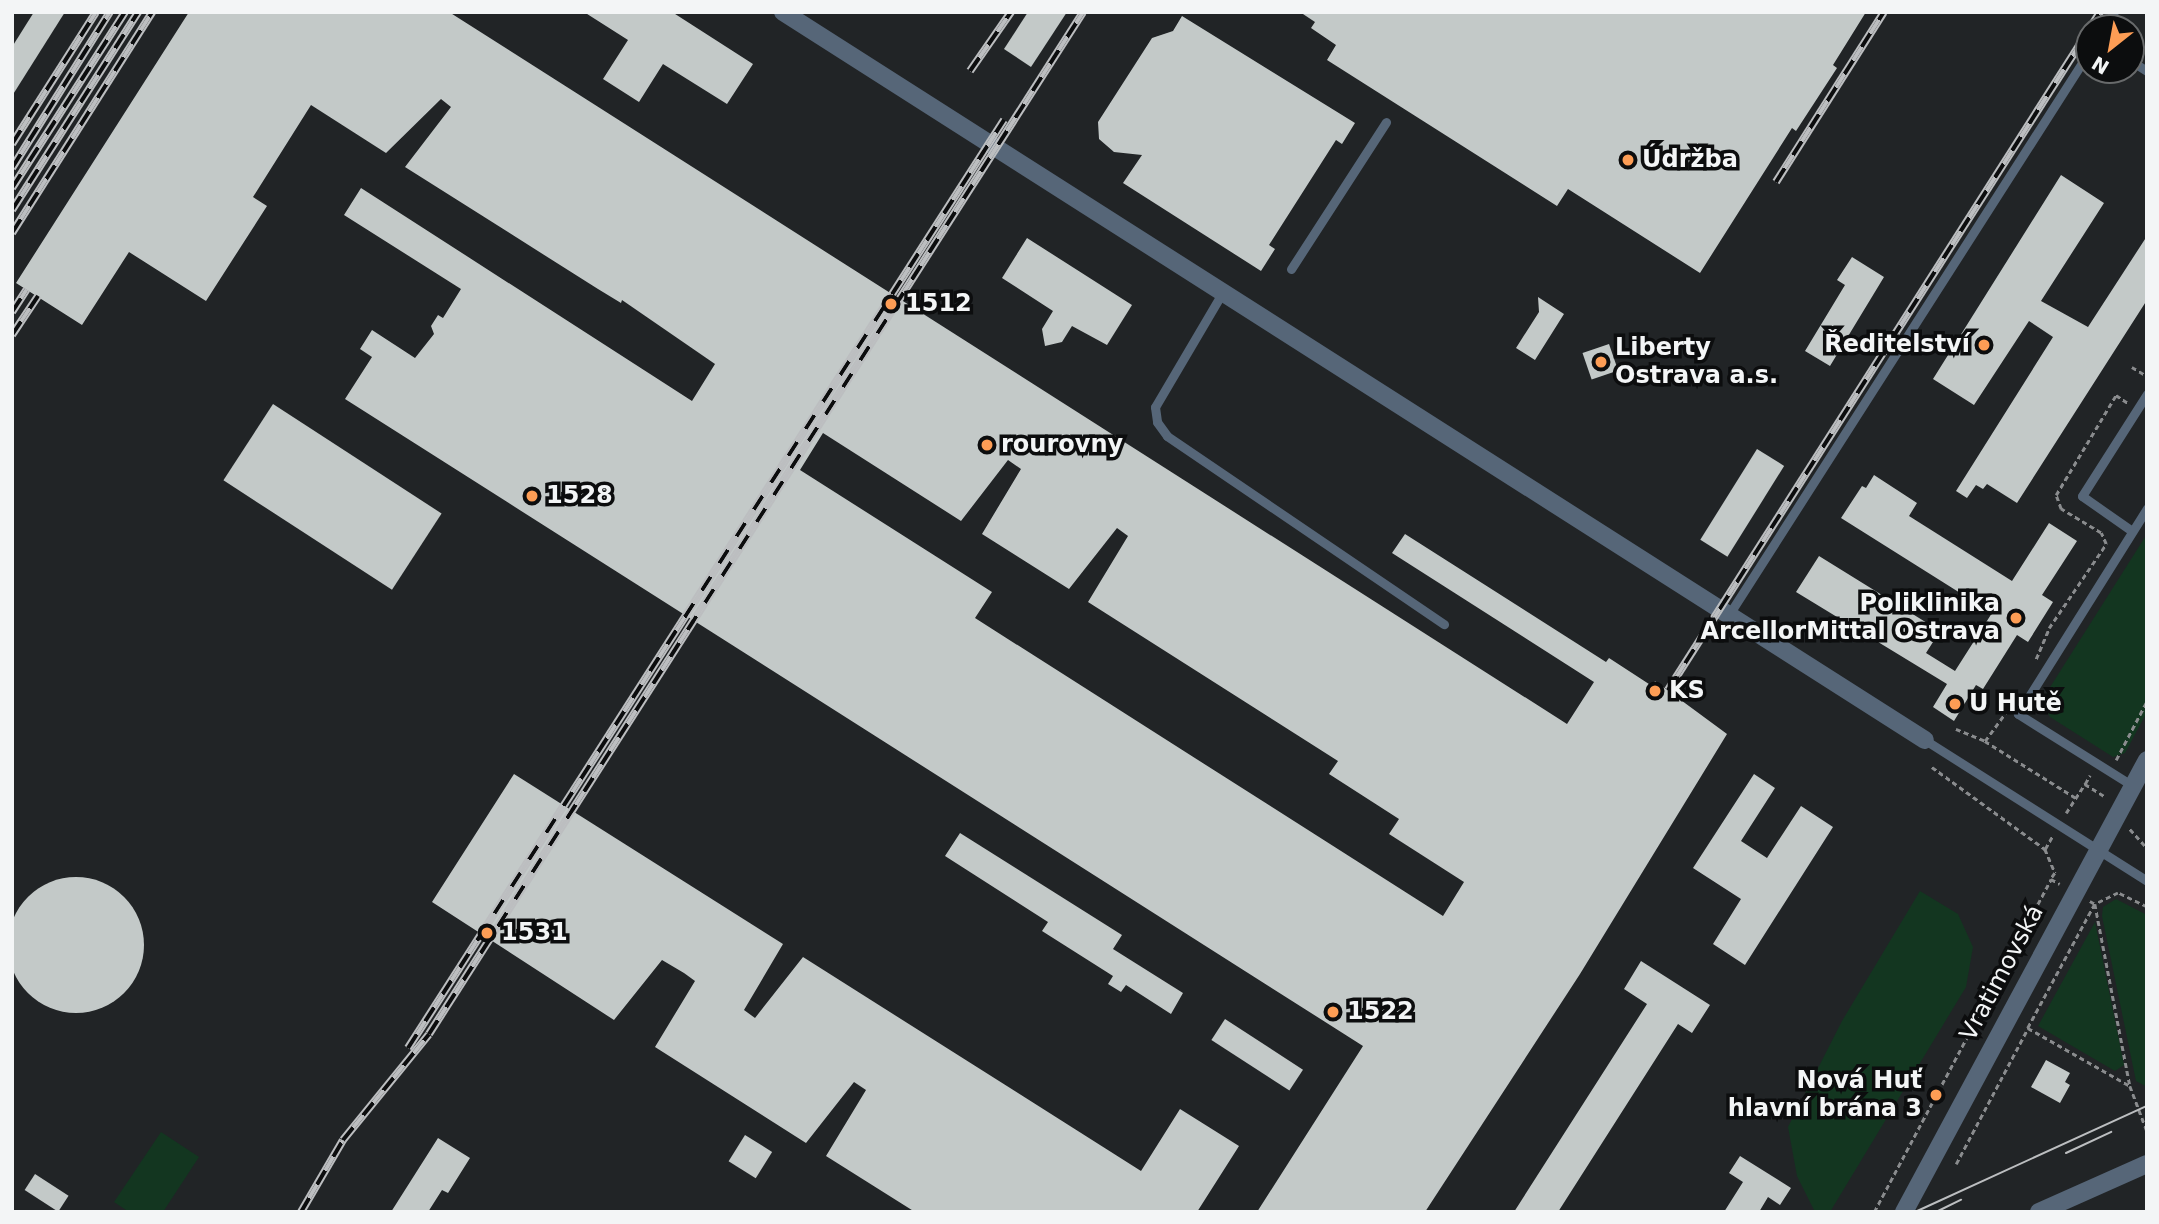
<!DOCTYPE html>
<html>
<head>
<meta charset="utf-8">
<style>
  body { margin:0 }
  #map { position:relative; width:2159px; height:1224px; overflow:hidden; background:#212426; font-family:"DejaVu Sans",sans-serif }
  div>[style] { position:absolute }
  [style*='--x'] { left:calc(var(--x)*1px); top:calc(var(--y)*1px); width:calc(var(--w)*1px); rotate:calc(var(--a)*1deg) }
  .green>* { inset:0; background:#133620 }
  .building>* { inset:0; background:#c3c9c8; transform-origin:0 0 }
  .round { border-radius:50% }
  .path>* { height:2.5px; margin-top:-1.25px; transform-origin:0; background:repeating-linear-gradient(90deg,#8a8c8e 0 5px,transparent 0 8.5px) }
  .lane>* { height:9px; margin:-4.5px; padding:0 4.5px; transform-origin:4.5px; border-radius:4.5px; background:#566678 }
  .street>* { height:18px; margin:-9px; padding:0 9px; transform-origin:9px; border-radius:9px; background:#566678 }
  .tram>* { height:2px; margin:-1px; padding:0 1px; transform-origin:1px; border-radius:1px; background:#bcbec0 }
  .rail>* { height:8px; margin-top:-4px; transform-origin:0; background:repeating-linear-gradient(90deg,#0c0d0e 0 16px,#bcbec0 0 32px); box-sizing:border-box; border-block:2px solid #bcbec0 }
  .dots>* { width:19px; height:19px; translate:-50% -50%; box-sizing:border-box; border:4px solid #0c0d0e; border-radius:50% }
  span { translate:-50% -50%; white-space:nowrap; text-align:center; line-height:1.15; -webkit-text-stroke:7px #0c0d0e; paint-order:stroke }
  .poi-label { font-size:24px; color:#f3f5f6; font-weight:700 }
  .left { translate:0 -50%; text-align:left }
  .right { translate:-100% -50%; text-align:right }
  .street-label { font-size:24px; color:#f3f5f6 }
  .frame { position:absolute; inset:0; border:14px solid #f3f5f6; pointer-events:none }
  .north { position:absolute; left:2075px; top:14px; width:70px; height:70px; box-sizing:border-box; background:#0c0d0e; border:2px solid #686a6b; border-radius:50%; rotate:211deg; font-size:19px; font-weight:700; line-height:28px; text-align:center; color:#f3f5f6 }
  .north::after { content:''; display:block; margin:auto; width:24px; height:32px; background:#fd9d55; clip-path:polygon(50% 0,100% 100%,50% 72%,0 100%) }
</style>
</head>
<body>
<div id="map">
  <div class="green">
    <i style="clip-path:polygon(2147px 534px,2147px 712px,2125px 753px,2113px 757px,2050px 717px,2044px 705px,2047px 692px)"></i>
    <i style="clip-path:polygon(1920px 891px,1958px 914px,1973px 947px,1966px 987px,1830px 1212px,1815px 1212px,1797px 1176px,1788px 1127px,1842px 1021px)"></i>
    <i style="clip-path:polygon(2116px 899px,2147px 915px,2147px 1087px,2136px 1081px,2102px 916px,2103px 907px)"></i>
    <i style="clip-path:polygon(2095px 922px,2124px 1065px,2115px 1071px,2038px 1026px)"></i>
    <i style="clip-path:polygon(161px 1132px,199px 1157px,163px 1212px,129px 1212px,114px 1202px)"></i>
  </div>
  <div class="building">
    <i style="clip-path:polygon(34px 12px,65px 12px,12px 96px,12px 47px)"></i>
    <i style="clip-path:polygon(evenodd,189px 12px,449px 12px,1567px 724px,1594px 682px,1392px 553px,1405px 534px,1606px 662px,1609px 658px,1652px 686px,1655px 681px,1727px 734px,1580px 974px,1425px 1212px,1257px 1212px,1363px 1046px,345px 399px,372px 357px,360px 349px,372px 330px,415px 358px,434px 334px,431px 326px,438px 315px,443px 318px,461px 289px,344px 215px,361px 188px,692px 401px,715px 364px,622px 300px,621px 303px,598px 289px,405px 167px,451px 107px,441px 99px,386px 153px,311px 105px,253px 197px,267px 206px,206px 301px,129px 252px,82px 325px,16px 283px,189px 12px,823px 433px,961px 521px,1008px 460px,1021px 469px,982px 534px,1069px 589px,1117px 528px,1128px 536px,1088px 602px,1338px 761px,1329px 774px,1399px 819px,1389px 834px,1464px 882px,1443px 916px,975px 618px,992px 592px,800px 470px,823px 433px)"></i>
    <i style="clip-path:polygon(584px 12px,672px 12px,753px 64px,727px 104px,663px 64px,639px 102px,603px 79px,628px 40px)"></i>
    <i style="clip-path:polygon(1028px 12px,1067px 12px,1031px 67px,1004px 49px)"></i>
    <i style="clip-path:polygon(1300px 12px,1866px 12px,1833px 65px,1837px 68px,1796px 131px,1792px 128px,1700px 273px,1568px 189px,1557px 206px,1327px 60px,1336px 45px,1311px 28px,1315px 22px)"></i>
    <i style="clip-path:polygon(1182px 16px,1355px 123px,1342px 144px,1336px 140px,1269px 245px,1275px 249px,1261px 271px,1123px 183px,1142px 155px,1114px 152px,1099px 139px,1098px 122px,1152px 38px,1173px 31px)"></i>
    <i style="clip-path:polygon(2061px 175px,2104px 203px,2041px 301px,2088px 327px,2147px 236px,2147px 300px,2017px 503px,1987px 484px,1983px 489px,1976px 485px,1967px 498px,1956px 491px,2053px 337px,2029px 321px,1974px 405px,1933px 379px)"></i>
    <i style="clip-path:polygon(1027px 238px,1132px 305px,1107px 345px,1072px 326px,1062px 342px,1045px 346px,1042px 329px,1053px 311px,1002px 278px)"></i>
    <i style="clip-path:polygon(1852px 257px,1884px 277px,1830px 366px,1805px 351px,1845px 285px,1837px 280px)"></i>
    <i style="clip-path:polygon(1538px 297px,1564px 314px,1535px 360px,1516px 348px,1539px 312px)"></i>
    <i style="left:1609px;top:344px;width:28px;height:28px;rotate:71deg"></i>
    <i style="left:273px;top:404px;width:201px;height:91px;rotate:33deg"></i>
    <i style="left:1757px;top:449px;width:32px;height:107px;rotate:32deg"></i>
    <i style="clip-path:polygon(1874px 475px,1917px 503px,1909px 516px,2012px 581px,2049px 523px,2077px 541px,2042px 595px,2053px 602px,2028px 642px,2017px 635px,1983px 689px,1976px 685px,1954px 721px,1933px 707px,1947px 684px,1796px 592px,1819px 556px,1940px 631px,1926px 653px,1955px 671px,1992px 613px,1841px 518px,1862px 486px,1866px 488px)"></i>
    <i style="clip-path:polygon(514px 774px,783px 944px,744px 1010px,755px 1018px,803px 957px,1141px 1171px,1180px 1109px,1239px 1146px,1197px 1212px,915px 1212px,826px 1156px,866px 1090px,854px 1082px,806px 1143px,655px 1047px,695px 981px,684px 973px,662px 960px,614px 1020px,432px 902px)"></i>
    <i style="clip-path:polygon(1754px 774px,1775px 788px,1741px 841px,1767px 858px,1801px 806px,1833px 827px,1745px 965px,1713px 944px,1741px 899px,1693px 868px)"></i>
    <i style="clip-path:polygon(960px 833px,1122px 935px,1113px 949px,1183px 993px,1171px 1014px,1126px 985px,1121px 992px,1108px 984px,1113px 976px,1042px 931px,1048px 922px,945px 856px)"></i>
    <i class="round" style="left:8px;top:877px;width:136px;height:136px"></i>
    <i style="clip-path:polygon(1641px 961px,1710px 1005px,1692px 1033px,1678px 1024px,1558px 1212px,1514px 1212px,1647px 1004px,1624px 989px)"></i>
    <i style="left:1225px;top:1019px;width:93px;height:25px;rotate:33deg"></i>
    <i style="clip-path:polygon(2046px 1060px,2070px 1073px,2065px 1082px,2070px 1085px,2060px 1103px,2031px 1087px)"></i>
    <i style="left:745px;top:1135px;width:32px;height:31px;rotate:32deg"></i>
    <i style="clip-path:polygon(438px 1138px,470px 1158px,448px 1193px,442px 1190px,428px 1212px,391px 1212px)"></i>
    <i style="clip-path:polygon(1740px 1156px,1791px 1188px,1780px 1205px,1768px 1197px,1759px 1212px,1724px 1212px,1743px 1182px,1729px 1173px)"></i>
    <i style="left:35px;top:1174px;width:40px;height:19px;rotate:33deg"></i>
  </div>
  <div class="path">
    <i style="--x:2132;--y:367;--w:17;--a:31"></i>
    <i style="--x:2036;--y:659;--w:34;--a:-67"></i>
    <i style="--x:2049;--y:628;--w:102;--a:-55.8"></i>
    <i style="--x:2106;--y:544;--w:12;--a:-114"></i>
    <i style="--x:2101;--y:533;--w:47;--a:-149"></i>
    <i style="--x:2061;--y:509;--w:15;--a:-110"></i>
    <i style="--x:2056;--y:495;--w:117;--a:-59"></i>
    <i style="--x:2116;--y:395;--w:14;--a:34"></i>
    <i style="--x:1956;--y:729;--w:31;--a:22"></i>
    <i style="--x:1985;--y:741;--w:107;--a:32.1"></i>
    <i style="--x:1985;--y:741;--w:36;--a:-54"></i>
    <i style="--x:2116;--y:760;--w:67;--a:-62.3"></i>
    <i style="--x:1932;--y:767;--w:140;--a:36"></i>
    <i style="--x:2045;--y:849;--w:26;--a:67"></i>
    <i style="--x:2055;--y:873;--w:7;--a:124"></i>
    <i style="--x:2085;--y:784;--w:10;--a:-61"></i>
    <i style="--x:2066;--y:813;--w:35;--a:-57"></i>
    <i style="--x:2085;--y:784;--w:25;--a:32"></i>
    <i style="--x:2130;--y:829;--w:25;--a:48"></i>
    <i style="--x:2045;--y:849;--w:14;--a:-60"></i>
    <i style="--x:2090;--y:901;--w:6;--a:31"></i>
    <i style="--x:2095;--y:904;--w:141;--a:118.4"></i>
    <i style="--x:2028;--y:1028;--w:117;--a:29.6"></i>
    <i style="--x:2147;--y:907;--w:32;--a:-154"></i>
    <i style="--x:2118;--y:893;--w:25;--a:154"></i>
    <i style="--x:2095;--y:904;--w:185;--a:79.1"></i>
    <i style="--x:2130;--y:1086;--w:48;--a:69.3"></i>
    <i style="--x:1956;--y:1164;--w:154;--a:-62.1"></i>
    <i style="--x:1874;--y:1212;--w:377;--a:-62"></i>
    <i style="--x:2051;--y:879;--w:10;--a:29"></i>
  </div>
  <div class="lane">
    <i style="--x:2104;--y:28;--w:19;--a:-58"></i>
    <i style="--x:2131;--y:61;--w:19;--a:32"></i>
    <i style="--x:1291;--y:269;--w:175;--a:-57.1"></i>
    <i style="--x:1221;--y:295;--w:130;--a:120.5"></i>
    <i style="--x:1155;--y:407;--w:15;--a:82"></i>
    <i style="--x:1157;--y:422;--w:17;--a:54"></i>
    <i style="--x:1167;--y:436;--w:335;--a:34.2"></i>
    <i style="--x:2132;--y:531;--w:61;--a:-145"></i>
    <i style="--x:2082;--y:496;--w:121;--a:-57.5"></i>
    <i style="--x:1728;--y:616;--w:670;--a:-57.38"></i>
    <i style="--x:1925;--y:740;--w:263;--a:32.4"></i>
    <i style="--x:2133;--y:786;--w:136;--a:-147.9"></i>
    <i style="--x:2018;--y:714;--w:243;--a:-57.9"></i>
  </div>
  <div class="street">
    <i style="--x:783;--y:12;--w:1354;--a:32.52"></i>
    <i style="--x:1904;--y:1212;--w:513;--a:-61.74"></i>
    <i style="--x:2039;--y:1212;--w:118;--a:-24"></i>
  </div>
  <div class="tram">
    <i style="--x:2066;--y:1153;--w:50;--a:-25"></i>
    <i style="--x:1915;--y:1212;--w:255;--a:-24.6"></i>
    <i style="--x:1936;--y:1212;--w:28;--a:-26"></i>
  </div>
  <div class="rail">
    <i style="--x:2090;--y:28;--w:19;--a:-58"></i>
    <i style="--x:970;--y:71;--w:72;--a:-55.2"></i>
    <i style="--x:12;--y:144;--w:156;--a:-57.5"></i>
    <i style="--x:12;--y:168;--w:184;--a:-57.9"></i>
    <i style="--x:1776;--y:182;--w:201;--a:-57.6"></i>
    <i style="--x:12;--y:188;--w:209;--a:-57.3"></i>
    <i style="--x:12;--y:210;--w:235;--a:-57.5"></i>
    <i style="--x:12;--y:233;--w:262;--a:-57.6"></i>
    <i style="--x:12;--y:312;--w:27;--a:-57"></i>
    <i style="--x:12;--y:335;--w:47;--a:-56.3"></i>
    <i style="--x:1668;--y:690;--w:783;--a:-57.47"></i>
    <i style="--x:408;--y:1048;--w:1103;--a:-57.29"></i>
    <i style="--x:301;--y:1212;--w:83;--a:-59.7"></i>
    <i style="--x:343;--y:1140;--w:136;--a:-50.9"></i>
    <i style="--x:429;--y:1034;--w:1213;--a:-57.38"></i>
  </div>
  <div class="dots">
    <i style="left:1628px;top:160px;background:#fd9d55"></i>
    <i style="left:891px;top:304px;background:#fd9d55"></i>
    <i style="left:1984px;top:345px;background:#fd9d55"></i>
    <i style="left:1601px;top:362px;background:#fd9d55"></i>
    <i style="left:987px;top:445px;background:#fd9d55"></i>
    <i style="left:532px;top:496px;background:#fd9d55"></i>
    <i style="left:2016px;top:618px;background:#fd9d55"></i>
    <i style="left:1655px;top:691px;background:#fd9d55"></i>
    <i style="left:1955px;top:704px;background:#fd9d55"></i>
    <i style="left:487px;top:933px;background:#fd9d55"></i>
    <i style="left:1333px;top:1012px;background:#fd9d55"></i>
    <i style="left:1936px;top:1095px;background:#fd9d55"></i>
  </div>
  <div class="poi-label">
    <span class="left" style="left:1642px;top:160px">Údržba</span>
    <span class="left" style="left:905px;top:304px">1512</span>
    <span class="right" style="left:1970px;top:345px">Ředitelství</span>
    <span class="left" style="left:1615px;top:362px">Liberty<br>Ostrava a.s.</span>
    <span class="left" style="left:1001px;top:445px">rourovny</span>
    <span class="left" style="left:546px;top:496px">1528</span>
    <span class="right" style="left:2000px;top:618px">Poliklinika<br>ArcellorMittal Ostrava</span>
    <span class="left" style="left:1669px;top:691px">KS</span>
    <span class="left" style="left:1969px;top:704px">U Hutě</span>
    <span class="left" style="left:501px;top:933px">1531</span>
    <span class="left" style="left:1347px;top:1012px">1522</span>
    <span class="right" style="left:1922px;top:1095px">Nová Huť<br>hlavní brána 3</span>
  </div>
  <div class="street-label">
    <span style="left:2002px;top:973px;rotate:-62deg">Vratimovská</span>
  </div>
  <div class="frame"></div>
  <div class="north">N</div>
</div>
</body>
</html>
